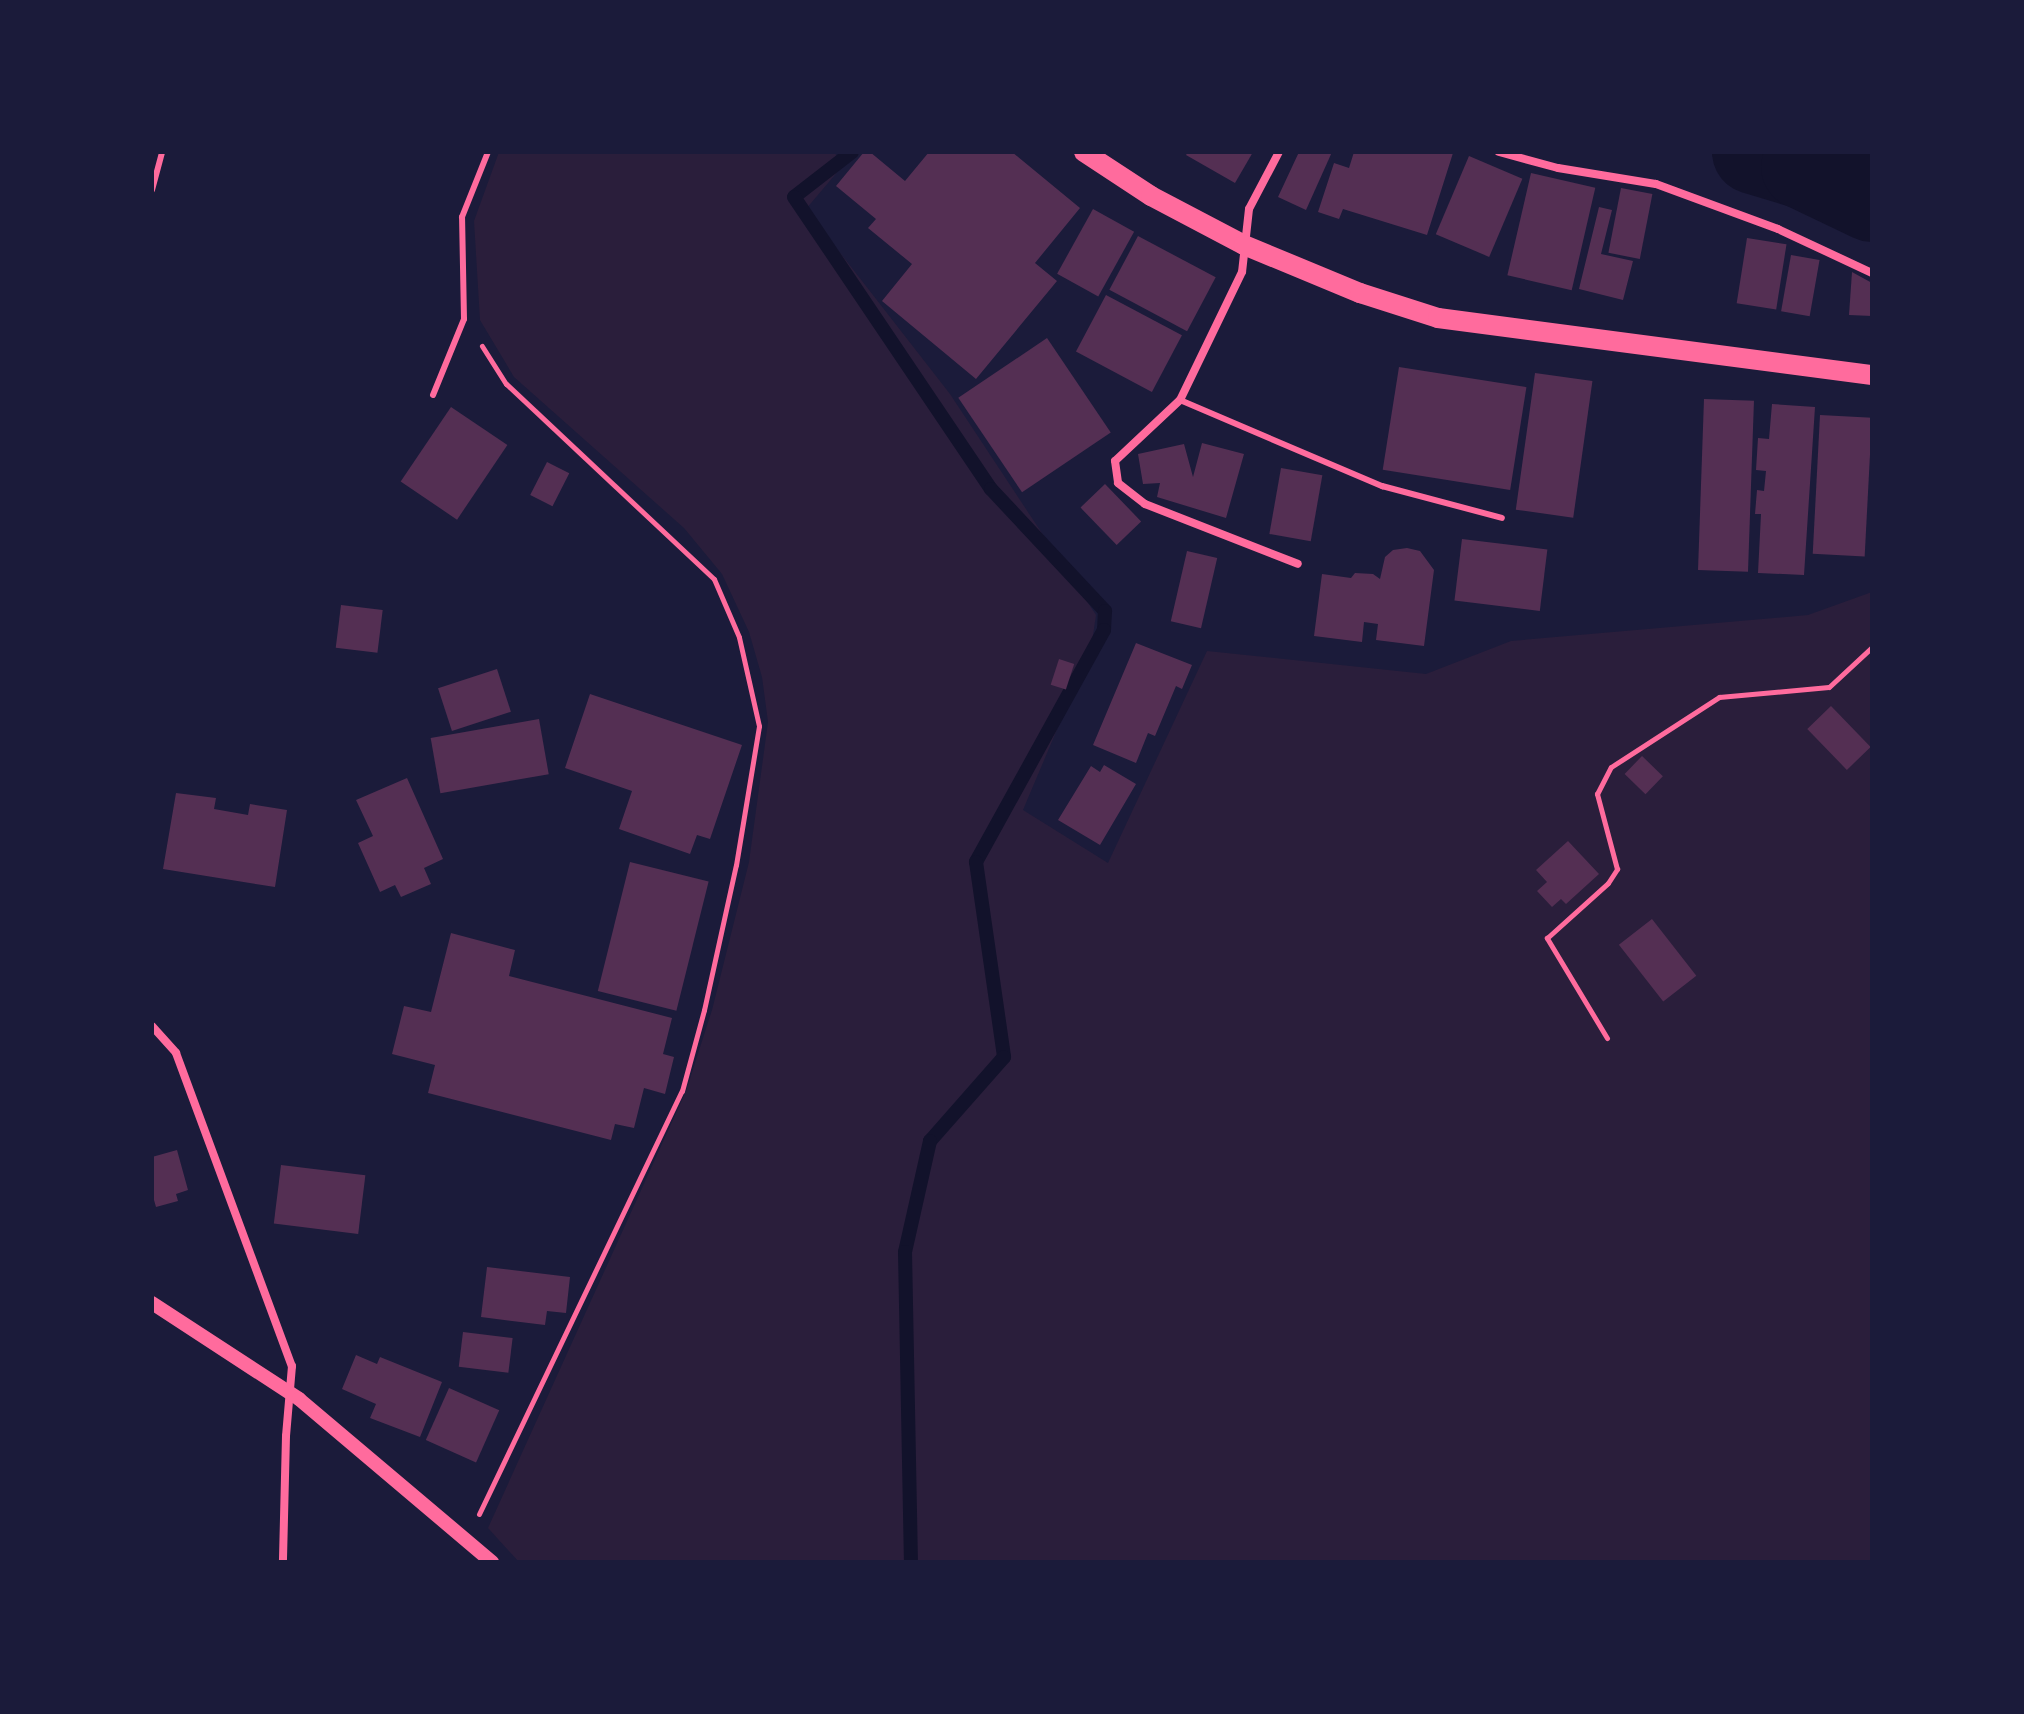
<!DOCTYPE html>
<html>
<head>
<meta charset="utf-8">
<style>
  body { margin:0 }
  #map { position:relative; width:2024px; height:1714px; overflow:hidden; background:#1b1b3a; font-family:Figtree,sans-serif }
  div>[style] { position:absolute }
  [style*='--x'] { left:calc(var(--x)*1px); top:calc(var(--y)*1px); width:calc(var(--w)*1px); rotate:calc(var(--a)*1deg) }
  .green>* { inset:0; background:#2a1e3b }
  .stream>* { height:14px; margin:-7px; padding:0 7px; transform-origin:7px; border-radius:7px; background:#12122b }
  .river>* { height:84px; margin:-42px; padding:0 42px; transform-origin:42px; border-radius:42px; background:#12122b }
  .building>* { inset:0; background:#542f53; transform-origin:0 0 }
  .path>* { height:5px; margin:-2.5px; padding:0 2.5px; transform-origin:2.5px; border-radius:2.5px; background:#ff6b9d }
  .service>* { height:6px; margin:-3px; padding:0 3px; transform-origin:3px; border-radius:3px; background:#ff6b9d }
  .minor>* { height:8px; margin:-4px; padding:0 4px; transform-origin:4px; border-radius:4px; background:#ff6b9d }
  .tertiary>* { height:14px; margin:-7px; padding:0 7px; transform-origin:7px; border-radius:7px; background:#ff6b9d }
  .primary>* { height:20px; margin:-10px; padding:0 10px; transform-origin:10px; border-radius:10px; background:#ff6b9d }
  span { translate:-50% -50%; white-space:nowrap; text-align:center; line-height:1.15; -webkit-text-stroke:6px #1b1b3a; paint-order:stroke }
  .frame { position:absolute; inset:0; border:154px solid #1b1b3a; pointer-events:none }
</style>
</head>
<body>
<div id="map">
  <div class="green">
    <i style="clip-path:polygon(499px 152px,833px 152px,845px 163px,806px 209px,950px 394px,1096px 615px,1091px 649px,1023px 810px,1108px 863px,1207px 651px,1426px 674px,1511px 641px,1808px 615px,1872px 592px,1872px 1562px,519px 1562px,488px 1528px,686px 1091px,712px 1010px,749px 862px,768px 722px,762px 677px,749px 632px,722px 574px,684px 528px,514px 377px,480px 320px,474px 221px)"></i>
  </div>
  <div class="stream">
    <i style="--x:852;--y:152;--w:73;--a:142.2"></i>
    <i style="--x:794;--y:197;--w:352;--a:56"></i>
    <i style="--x:991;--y:489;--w:167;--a:46.9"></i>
    <i style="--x:1105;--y:611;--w:19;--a:93"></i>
    <i style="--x:1104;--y:630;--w:265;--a:118.9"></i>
    <i style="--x:976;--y:862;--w:197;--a:81.8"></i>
    <i style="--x:1004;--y:1057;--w:112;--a:131.4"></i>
    <i style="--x:930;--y:1141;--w:114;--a:102.7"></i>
    <i style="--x:905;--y:1252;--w:310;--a:88.9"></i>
  </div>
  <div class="river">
    <i style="--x:1754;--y:152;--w:51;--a:17"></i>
    <i style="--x:1803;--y:167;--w:76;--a:25.6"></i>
  </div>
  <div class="building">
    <i style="clip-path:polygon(864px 152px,870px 152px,905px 181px,929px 152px,1012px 152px,1080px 208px,1035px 263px,1057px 281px,976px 379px,882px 301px,912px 264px,868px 228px,876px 219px,836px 186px)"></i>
    <i style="clip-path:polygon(1188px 152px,1253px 152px,1235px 183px,1186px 155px)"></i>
    <i style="clip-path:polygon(1299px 152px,1332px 152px,1306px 210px,1278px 197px)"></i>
    <i style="clip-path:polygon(1354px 152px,1453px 153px,1427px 235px,1343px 209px,1339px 219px,1318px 212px,1334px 163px,1349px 168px)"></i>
    <i style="left:1469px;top:156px;width:58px;height:85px;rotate:23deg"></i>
    <i style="left:1531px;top:173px;width:66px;height:105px;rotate:13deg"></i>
    <i style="left:1621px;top:188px;width:32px;height:66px;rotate:11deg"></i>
    <i style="clip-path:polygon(1599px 207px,1612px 210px,1601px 254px,1633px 261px,1623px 300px,1579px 289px)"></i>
    <i style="left:1093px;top:209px;width:47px;height:74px;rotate:29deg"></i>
    <i style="left:1138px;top:236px;width:88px;height:61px;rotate:28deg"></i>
    <i style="left:1747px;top:238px;width:40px;height:66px;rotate:9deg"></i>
    <i style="left:1791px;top:255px;width:29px;height:57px;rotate:10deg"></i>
    <i style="clip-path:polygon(1852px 272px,1872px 283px,1872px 316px,1849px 315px)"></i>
    <i style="left:1106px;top:295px;width:86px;height:64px;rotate:28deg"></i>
    <i style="left:1047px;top:338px;width:114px;height:107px;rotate:56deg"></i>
    <i style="left:1399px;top:367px;width:129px;height:104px;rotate:9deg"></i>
    <i style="left:1535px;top:373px;width:58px;height:138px;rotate:8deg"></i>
    <i style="left:1704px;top:399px;width:50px;height:171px;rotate:2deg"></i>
    <i style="clip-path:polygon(1772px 404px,1815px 407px,1804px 575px,1758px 573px,1761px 514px,1755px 514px,1757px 490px,1764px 491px,1766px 471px,1756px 470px,1758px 438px,1769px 439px)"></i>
    <i style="left:451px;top:407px;width:68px;height:90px;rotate:34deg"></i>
    <i style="left:1820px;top:415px;width:52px;height:139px;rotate:3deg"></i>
    <i style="clip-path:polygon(1202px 443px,1244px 454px,1226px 518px,1157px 497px,1160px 483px,1143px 484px,1138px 454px,1184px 444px,1193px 477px)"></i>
    <i style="left:547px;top:462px;width:25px;height:37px;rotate:27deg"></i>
    <i style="left:1281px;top:468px;width:42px;height:67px;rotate:10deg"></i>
    <i style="left:1105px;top:484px;width:52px;height:34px;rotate:46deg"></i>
    <i style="left:1462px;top:539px;width:86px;height:62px;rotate:7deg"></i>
    <i style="clip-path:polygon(1407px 548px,1420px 551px,1434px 570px,1424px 646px,1376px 640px,1378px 624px,1364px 622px,1362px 642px,1314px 636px,1322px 574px,1351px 578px,1355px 573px,1373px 574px,1380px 579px,1385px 557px,1393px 550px)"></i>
    <i style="left:1187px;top:551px;width:31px;height:72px;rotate:13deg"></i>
    <i style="left:341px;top:605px;width:42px;height:43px;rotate:7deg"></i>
    <i style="clip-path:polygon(1136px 643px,1192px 665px,1182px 689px,1176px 686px,1155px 736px,1148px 733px,1136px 763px,1093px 745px)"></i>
    <i style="left:1059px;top:659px;width:16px;height:27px;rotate:18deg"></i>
    <i style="left:497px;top:669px;width:45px;height:62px;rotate:72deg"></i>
    <i style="clip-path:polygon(590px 694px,742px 745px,710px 839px,697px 835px,690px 854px,619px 829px,632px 791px,565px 768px)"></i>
    <i style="left:1831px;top:706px;width:57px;height:33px;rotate:46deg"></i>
    <i style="left:539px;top:719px;width:56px;height:110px;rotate:80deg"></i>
    <i style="left:1642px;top:756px;width:29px;height:25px;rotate:44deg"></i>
    <i style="clip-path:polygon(1104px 765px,1136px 784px,1100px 845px,1058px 820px,1091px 766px,1100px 772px)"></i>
    <i style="clip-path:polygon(407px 778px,443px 859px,424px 868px,431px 884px,401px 897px,395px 885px,380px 892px,358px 843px,373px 836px,356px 800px)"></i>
    <i style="clip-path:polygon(176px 793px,216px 798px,214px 809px,248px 815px,250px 804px,287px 810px,275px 887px,163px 869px)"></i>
    <i style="clip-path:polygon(1568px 841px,1599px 874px,1566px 904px,1561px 899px,1552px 907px,1537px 891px,1547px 882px,1536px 870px)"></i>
    <i style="left:630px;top:862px;width:81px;height:133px;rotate:14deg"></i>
    <i style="left:1652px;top:919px;width:72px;height:42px;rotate:52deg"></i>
    <i style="clip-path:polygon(451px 933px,515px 950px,509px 976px,672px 1018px,663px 1054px,674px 1057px,665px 1094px,644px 1088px,634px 1128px,615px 1124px,611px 1140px,428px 1093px,435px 1065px,392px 1054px,404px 1006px,431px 1012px)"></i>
    <i style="clip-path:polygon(177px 1150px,188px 1190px,176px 1194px,178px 1201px,156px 1207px,152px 1193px,152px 1157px)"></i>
    <i style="left:281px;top:1165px;width:85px;height:59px;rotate:7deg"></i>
    <i style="clip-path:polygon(487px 1267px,570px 1277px,566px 1313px,547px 1311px,545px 1325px,481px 1317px)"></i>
    <i style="left:463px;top:1332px;width:50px;height:35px;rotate:7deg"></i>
    <i style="clip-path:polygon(356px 1355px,377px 1364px,380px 1357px,442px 1382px,420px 1437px,370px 1418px,376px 1404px,342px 1389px)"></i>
    <i style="left:449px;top:1388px;width:55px;height:57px;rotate:24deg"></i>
  </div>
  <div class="path">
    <i style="--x:1607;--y:1038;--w:117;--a:-121"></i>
    <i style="--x:1547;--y:938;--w:82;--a:-42"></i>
    <i style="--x:1608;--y:883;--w:17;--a:-57"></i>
    <i style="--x:1617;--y:869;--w:78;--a:-104.9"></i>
    <i style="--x:1597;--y:794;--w:30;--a:-63"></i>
    <i style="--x:1611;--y:767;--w:129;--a:-32.9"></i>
    <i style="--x:1719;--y:697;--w:110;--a:-5.2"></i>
    <i style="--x:1829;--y:687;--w:59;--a:-42.9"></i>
    <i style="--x:479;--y:1514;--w:469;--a:-64.4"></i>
    <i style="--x:682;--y:1091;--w:84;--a:-74.8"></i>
    <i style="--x:704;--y:1010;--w:148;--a:-77.6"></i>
    <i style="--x:736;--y:865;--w:141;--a:-80.6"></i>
    <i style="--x:759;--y:726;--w:91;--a:-102.7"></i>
    <i style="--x:739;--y:637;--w:63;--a:-113.3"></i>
    <i style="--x:714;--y:579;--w:285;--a:-136.8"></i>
    <i style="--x:506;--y:384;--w:45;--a:-122.3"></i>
  </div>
  <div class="service">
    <i style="--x:152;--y:190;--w:39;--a:-75"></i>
    <i style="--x:433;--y:395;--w:82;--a:-67.8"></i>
    <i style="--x:464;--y:319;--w:102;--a:-91.1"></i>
    <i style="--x:462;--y:217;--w:70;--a:-68.2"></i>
    <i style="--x:1180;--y:400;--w:220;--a:23.1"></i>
    <i style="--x:1382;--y:486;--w:124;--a:14.9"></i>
  </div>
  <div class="minor">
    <i style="--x:1279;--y:152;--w:64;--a:117.8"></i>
    <i style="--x:1249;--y:209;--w:63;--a:96.3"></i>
    <i style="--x:1242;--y:272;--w:142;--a:115.8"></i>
    <i style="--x:1180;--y:400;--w:89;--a:136.8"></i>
    <i style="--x:1115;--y:461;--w:22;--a:82"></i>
    <i style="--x:1118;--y:483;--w:34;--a:38"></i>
    <i style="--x:1145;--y:504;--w:164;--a:21.4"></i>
    <i style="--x:1499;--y:152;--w:61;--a:15.2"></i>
    <i style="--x:1558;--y:168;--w:99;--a:9.3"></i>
    <i style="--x:1656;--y:184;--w:130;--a:20.2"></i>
    <i style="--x:1778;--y:229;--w:104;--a:25.1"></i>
    <i style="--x:152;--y:1026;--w:36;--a:48"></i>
    <i style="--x:176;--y:1053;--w:334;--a:69.7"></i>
    <i style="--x:292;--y:1366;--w:70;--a:94.9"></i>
    <i style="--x:286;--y:1436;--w:126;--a:91.4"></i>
  </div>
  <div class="tertiary">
    <i style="--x:152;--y:1303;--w:176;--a:33.1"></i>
    <i style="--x:299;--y:1399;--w:253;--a:40.2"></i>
  </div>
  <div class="primary">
    <i style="--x:1084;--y:152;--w:80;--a:33.3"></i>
    <i style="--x:1151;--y:196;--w:105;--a:27.8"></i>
    <i style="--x:1244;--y:245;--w:126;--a:22.5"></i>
    <i style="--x:1360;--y:293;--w:82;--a:17.8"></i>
    <i style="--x:1438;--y:318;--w:438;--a:7.5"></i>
  </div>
  <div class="frame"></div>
</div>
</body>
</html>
